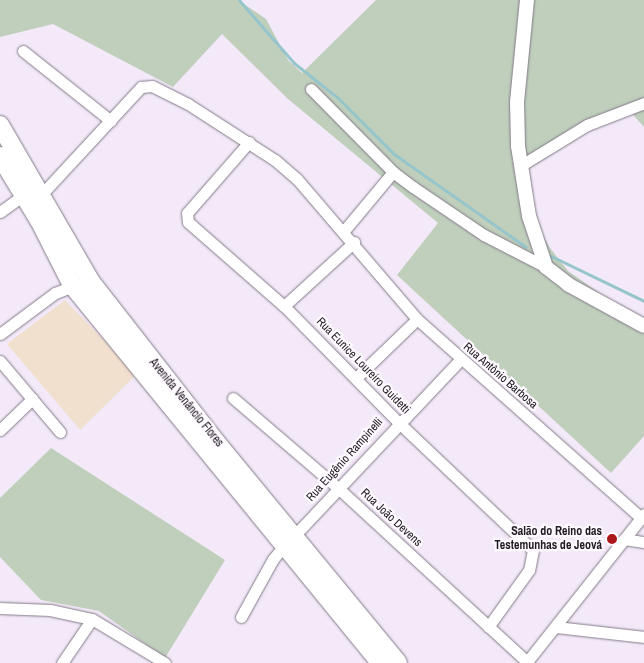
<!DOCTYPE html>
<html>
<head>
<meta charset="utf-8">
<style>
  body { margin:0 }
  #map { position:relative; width:644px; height:663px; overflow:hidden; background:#f3e9f8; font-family:"Archivo Narrow",sans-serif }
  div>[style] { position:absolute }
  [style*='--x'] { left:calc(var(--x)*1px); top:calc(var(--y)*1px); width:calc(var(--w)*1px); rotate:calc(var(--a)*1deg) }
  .medical>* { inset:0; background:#f2e0cf }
  .green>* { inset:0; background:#bfcfbc }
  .stream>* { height:3px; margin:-1.5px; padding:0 1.5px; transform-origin:1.5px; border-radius:1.5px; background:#96c5cc }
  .roads { filter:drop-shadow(0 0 1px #837a88) drop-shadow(0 0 1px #837a88) }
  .minor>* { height:11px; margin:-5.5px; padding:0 5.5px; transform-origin:5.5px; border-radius:5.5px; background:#fff }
  .tertiary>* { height:14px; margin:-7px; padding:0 7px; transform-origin:7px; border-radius:7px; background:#fff }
  .primary>* { height:18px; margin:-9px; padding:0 9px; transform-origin:9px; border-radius:9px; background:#fff }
  .dots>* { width:14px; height:14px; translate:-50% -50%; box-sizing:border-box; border:2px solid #fdf9ff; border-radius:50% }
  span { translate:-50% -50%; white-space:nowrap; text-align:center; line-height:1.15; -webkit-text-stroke:4.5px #fdf9ff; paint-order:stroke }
  .street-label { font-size:12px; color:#1f1b21 }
  .poi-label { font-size:12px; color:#1f1b21; font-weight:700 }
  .right { translate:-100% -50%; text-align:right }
</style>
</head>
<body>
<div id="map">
  <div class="medical">
    <i style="clip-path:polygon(65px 300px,137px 374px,80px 430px,7px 344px)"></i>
  </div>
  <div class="green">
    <i style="clip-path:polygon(0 0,238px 0,266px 19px,288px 60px,302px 73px,376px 0,644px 0,644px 127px,627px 108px,517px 176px,532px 216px,550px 248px,568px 271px,644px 324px,644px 436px,611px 473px,397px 275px,438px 223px,288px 99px,222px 34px,173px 87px,53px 24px,0 37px)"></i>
    <i style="clip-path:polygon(51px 448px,225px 560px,165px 658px,99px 611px,41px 600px,0 557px,0 498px)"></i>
  </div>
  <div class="stream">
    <i style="--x:239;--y:0;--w:84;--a:48.9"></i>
    <i style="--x:294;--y:63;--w:56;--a:38.5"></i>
    <i style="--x:338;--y:98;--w:79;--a:45"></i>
    <i style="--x:394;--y:154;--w:161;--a:35.2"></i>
    <i style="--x:551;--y:256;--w:103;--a:25.8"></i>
  </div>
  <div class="roads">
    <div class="minor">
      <i style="--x:23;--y:51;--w:112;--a:38.5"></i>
      <i style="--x:311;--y:89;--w:117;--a:45.3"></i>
      <i style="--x:393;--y:172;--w:25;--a:37"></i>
      <i style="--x:413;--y:187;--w:86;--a:34.1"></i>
      <i style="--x:484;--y:235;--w:70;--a:27.3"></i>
      <i style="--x:249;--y:142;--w:94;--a:131.1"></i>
      <i style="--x:187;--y:213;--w:9;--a:84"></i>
      <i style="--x:188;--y:222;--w:128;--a:41.2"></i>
      <i style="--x:284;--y:306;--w:163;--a:45.5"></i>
      <i style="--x:398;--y:422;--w:186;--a:43.5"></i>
      <i style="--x:533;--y:550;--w:20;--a:101"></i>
      <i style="--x:529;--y:570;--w:70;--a:125.7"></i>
      <i style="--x:520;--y:166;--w:79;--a:-31.5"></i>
      <i style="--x:587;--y:125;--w:61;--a:-21.1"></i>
      <i style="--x:40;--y:196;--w:149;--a:-47.2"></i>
      <i style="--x:141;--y:87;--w:11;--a:-5"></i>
      <i style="--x:152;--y:86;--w:40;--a:26.6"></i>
      <i style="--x:188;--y:104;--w:103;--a:32.8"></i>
      <i style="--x:275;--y:160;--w:29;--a:41"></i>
      <i style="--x:297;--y:179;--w:184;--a:49.4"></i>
      <i style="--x:417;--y:319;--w:300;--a:41.6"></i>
      <i style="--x:0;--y:212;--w:29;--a:-36"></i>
      <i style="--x:343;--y:232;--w:78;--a:-50.2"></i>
      <i style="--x:284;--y:306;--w:95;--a:-42.4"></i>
      <i style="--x:0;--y:334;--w:69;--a:-36.7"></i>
      <i style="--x:55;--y:293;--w:25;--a:-21"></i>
      <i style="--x:0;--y:361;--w:93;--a:49.8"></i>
      <i style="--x:357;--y:377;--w:83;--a:-44"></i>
      <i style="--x:233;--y:398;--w:138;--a:40.6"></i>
      <i style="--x:338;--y:488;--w:257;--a:42.6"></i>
      <i style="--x:0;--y:430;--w:45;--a:-44.1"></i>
      <i style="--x:294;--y:536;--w:242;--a:-46.7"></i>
      <i style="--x:624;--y:539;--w:20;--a:9"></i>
      <i style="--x:0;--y:608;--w:50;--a:2.3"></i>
      <i style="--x:50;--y:610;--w:43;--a:12.1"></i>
      <i style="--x:92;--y:619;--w:85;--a:31.1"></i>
      <i style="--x:241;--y:617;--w:66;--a:-61.1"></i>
      <i style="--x:273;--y:559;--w:17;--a:-50"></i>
      <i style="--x:556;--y:627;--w:89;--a:6.5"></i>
      <i style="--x:62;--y:663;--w:53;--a:-55.7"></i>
      <i style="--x:526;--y:663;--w:190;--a:-51.6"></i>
    </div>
    <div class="tertiary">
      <i style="--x:527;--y:0;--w:102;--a:95.6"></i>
      <i style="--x:517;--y:102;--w:44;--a:88.7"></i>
      <i style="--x:518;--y:146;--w:71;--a:81.1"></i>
      <i style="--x:529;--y:216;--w:54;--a:71.6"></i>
      <i style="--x:546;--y:267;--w:29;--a:38"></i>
      <i style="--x:569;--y:285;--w:85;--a:28.7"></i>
    </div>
    <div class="primary">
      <i style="--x:0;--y:125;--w:181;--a:59.9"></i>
      <i style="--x:91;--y:282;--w:203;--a:52"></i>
      <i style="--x:216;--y:442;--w:286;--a:50.5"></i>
      <i style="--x:0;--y:156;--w:77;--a:58.8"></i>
      <i style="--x:40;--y:222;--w:71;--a:63.1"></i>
      <i style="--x:72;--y:285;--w:488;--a:50.8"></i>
    </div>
  </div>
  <div class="dots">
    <i style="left:612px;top:539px;background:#aa1619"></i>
  </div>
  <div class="street-label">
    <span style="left:363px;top:366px;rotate:46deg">Rua Eunice Loureiro Guidetti</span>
    <span style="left:500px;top:376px;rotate:41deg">Rua Antônio Barbosa</span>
    <span style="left:186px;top:403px;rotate:51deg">Avenida Venâncio Flores</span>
    <span style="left:345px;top:460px;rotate:-48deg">Rua Eugênio Rampinelli</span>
    <span style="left:391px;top:518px;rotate:43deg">Rua João Devens</span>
  </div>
  <div class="poi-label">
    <span class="right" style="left:602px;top:539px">Salão do Reino das<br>Testemunhas de Jeová</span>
  </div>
</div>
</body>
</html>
